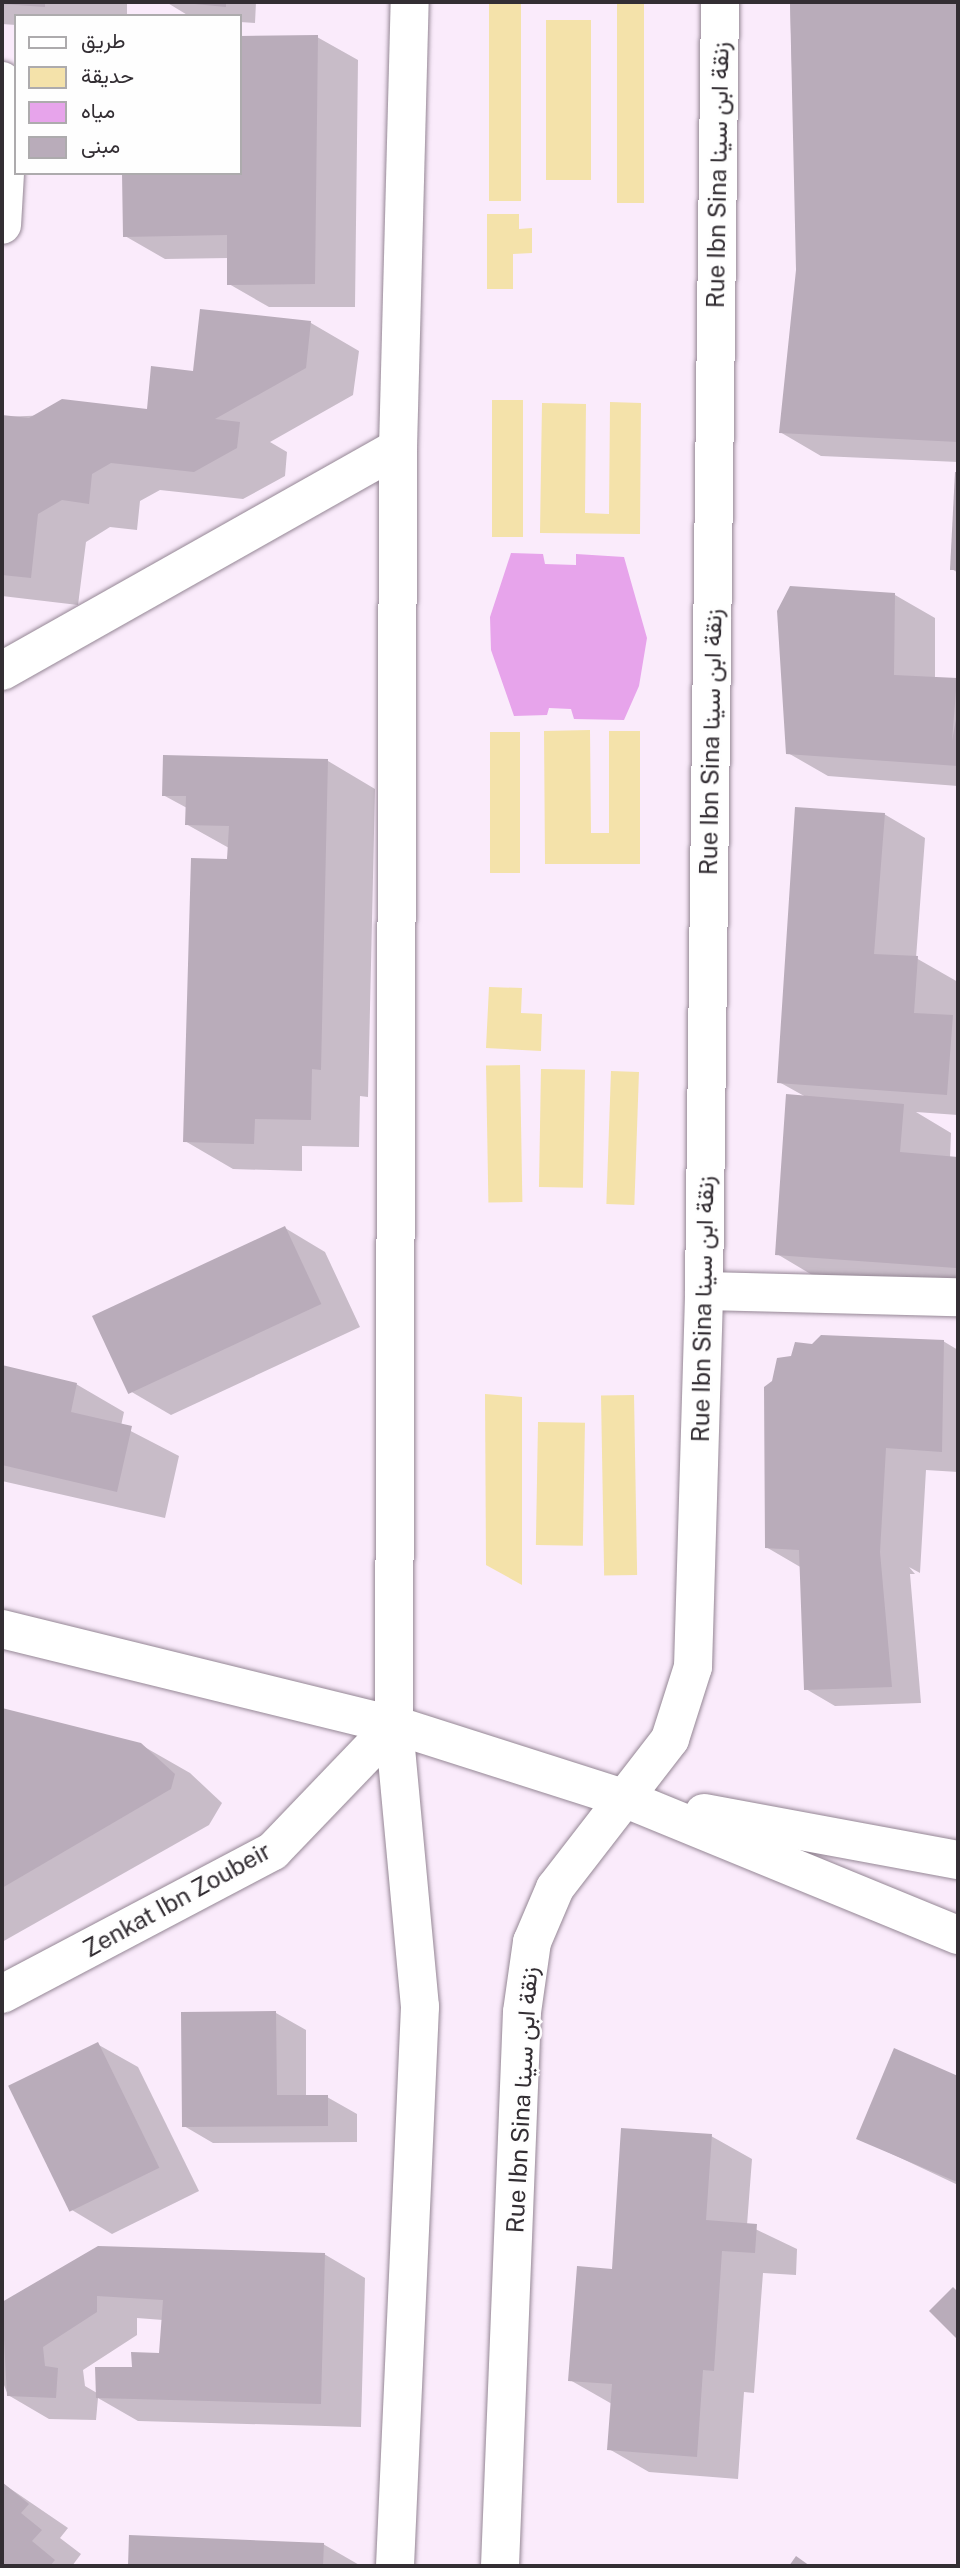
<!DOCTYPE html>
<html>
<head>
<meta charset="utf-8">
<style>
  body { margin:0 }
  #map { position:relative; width:960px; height:2568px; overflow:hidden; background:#faebfb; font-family:"Public Sans",Vazirmatn,sans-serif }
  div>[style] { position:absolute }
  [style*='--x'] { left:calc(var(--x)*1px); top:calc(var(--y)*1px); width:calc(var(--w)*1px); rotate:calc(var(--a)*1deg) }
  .green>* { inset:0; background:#f4e2aa; transform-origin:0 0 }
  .water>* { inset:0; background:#e7a4eb }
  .shadow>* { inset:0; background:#0003 }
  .building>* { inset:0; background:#b9acba; transform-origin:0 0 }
  .roads { filter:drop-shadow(0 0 2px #958795) drop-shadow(0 0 2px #958795) }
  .minor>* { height:38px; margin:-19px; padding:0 19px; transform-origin:19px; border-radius:19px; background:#fff }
  .major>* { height:38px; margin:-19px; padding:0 19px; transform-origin:19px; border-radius:19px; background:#fff }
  span { translate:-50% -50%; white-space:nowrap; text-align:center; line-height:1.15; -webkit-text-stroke:5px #fefefe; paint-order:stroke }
  .street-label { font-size:24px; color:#332e33 }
  .frame { position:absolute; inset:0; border:4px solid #332e33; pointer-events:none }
  .legend { position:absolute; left:14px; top:14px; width:228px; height:161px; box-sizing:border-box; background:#fefefe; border:2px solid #adabad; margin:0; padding:9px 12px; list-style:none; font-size:21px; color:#332e33 }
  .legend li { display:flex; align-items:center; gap:14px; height:35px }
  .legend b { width:35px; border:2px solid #adabad }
</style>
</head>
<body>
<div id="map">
  <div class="green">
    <i style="left:489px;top:2px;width:32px;height:199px"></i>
    <i style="left:617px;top:2px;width:27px;height:201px"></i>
    <i style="left:546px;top:20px;width:45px;height:160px"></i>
    <i style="clip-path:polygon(487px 214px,519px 214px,519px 229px,532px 228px,532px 253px,513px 254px,513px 289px,487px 289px)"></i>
    <i style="left:492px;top:400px;width:31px;height:137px"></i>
    <i style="clip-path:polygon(610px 402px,641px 403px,640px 534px,540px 533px,542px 403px,586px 404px,585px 513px,609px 514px)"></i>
    <i style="clip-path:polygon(590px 730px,591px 833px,609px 833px,609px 731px,640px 731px,640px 864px,545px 864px,544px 731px)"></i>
    <i style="left:490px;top:732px;width:30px;height:141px"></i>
    <i style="clip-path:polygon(489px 987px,522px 988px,521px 1013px,542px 1014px,541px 1051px,486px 1048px)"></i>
    <i style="left:520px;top:1065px;width:137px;height:34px;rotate:89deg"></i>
    <i style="left:541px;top:1069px;width:44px;height:118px;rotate:1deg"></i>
    <i style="left:611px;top:1071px;width:28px;height:133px;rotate:2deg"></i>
    <i style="clip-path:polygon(485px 1394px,522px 1397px,522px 1585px,486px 1565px)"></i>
    <i style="left:634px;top:1395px;width:180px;height:33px;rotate:89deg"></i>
    <i style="left:538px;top:1422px;width:47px;height:123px;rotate:1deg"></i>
  </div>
  <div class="water">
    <i style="clip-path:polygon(511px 553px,543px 554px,545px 564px,576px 565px,576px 554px,624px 557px,647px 638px,639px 686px,624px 720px,574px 719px,571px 709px,549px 708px,547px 715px,514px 716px,491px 650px,490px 617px)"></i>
  </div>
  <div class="shadow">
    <i style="clip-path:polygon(2px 2px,127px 2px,127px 16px,16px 16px,16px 25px,2px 24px)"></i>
    <i style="clip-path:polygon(166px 2px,256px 2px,255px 23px,240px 22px,240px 16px,189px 16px)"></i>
    <i style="clip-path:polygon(790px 2px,958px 2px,958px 462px,821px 456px,780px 432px,798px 270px)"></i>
    <i style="clip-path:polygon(317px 37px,358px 60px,355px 307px,269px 307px,229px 284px,229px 258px,165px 259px,125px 236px,240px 173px,240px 38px)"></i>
    <i style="clip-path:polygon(202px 311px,311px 323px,359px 351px,353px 395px,270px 442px,287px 452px,285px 476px,243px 499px,160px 490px,140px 501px,137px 530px,110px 527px,86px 542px,78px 605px,2px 596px,2px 417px,148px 411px,195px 373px)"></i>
    <i style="clip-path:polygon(957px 474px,958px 474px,958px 573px,952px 569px)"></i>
    <i style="clip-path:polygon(895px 595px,935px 618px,935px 679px,958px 681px,958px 831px,958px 786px,828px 776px,788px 753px)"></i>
    <i style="clip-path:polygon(328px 761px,375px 789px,368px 1097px,360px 1096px,359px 1147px,302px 1146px,302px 1171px,233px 1169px,185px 1141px,229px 848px,186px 824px,187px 808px,163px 795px)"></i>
    <i style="clip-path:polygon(884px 814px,925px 838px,916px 958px,958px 982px,958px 1115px,916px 1112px,951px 1133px,950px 1158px,958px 1159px,958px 1292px,824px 1282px,777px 1254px,806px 1097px,779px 1082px)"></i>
    <i style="clip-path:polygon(285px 1228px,325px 1252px,360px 1327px,171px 1415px,130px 1391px)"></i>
    <i style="clip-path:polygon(943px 1341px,958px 1350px,958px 1472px,926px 1470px,920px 1573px,909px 1567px,915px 1574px,910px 1574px,921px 1703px,835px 1706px,806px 1689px,802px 1568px,766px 1547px)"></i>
    <i style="clip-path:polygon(2px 1367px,76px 1384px,124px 1412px,121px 1426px,179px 1456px,165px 1518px,2px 1481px)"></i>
    <i style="clip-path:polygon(2px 1710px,141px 1745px,190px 1773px,222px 1803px,209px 1825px,2px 1942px)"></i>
    <i style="clip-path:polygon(276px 2013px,306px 2030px,306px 2097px,327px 2097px,357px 2114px,357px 2142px,213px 2143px,184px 2126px)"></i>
    <i style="clip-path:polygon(97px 2044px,138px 2067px,199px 2191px,112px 2234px,72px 2210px)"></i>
    <i style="clip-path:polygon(895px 2051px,958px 2078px,958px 2185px,858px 2138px)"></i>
    <i style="clip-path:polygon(711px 2136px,752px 2159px,747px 2225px,797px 2249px,796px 2275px,763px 2273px,754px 2393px,744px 2392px,738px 2479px,649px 2472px,609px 2449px,612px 2404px,570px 2380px,613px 2271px)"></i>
    <i style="clip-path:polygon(evenodd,99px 2247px,324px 2254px,365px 2278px,361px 2427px,138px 2421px,98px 2398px,96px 2420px,49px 2419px,8px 2395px,2px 2380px,2px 2304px,99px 2247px,137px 2318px,163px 2320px,161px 2355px,97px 2393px,85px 2386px,83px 2370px,137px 2335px,137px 2318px)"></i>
    <i style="clip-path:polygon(2px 2483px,68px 2528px,60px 2538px,81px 2554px,72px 2566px,2px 2566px)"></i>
    <i style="clip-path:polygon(130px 2537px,323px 2544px,361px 2566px,129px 2566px)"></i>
  </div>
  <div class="building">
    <i style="clip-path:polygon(2px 2px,45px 2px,45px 7px,2px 4px)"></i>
    <i style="clip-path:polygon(174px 2px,226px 2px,226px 7px)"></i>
    <i style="clip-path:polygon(790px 2px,958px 2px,958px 442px,779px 433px,796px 270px)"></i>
    <i style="clip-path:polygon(318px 35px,315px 284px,227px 285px,227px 235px,123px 237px,122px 173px,240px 173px,240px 36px)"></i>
    <i style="clip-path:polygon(200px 309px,311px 321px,306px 368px,215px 419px,240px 422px,237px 448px,194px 472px,111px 463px,92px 474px,89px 504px,62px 500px,38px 514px,31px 578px,2px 575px,2px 415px,29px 418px,62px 399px,147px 409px,151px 366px,193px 371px)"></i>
    <i style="clip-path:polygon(955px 472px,958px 472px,958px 570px,950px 570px)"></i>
    <i style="clip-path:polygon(790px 586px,895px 593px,894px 675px,957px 678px,952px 741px,958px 709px,958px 766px,786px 754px,777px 611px)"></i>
    <i style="clip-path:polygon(163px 755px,328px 759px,321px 1070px,312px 1069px,311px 1120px,255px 1119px,254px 1144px,183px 1142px,191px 858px,227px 859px,229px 826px,185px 825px,186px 796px,162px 796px)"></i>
    <i style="clip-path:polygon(795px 807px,885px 813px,874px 954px,918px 956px,914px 1013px,953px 1015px,947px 1095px,777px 1083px)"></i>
    <i style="clip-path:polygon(786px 1094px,904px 1104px,900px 1152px,958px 1157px,956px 1268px,775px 1255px)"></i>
    <i style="left:285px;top:1226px;width:86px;height:213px;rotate:65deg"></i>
    <i style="clip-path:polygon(821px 1335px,944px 1340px,942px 1452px,886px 1448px,880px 1552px,892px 1687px,804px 1690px,799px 1550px,765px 1548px,764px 1387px,772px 1381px,777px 1358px,791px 1356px,795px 1342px,812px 1344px)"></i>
    <i style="clip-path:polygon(2px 1365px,77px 1383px,71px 1412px,132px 1426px,117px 1492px,2px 1465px)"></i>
    <i style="clip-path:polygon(2px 1708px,141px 1743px,175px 1774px,171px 1789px,2px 1888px)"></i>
    <i style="clip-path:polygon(276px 2011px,277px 2095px,328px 2095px,328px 2126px,182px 2127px,181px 2012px)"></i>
    <i style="left:98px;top:2042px;width:140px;height:100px;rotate:64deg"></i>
    <i style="clip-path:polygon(894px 2048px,958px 2076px,957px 2182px,856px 2139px)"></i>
    <i style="clip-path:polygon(621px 2128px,712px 2134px,706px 2220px,757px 2224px,755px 2253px,722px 2251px,714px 2371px,703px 2370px,697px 2457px,607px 2450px,612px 2384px,568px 2381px,577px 2266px,612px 2269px)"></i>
    <i style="clip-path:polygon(98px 2246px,325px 2253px,321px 2404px,96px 2398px,95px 2367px,132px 2367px,131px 2352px,159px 2353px,163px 2300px,97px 2296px,97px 2312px,43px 2347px,45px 2366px,58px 2368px,56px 2398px,7px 2396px,2px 2302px)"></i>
    <i style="clip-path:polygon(953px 2287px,958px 2292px,958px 2340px,929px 2311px)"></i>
    <i style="clip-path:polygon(2px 2482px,29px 2504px,21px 2513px,42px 2530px,32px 2541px,55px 2560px,50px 2566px,2px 2566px)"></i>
    <i style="clip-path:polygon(129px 2535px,324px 2543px,323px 2566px,128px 2566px)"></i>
    <i style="clip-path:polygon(796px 2556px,810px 2566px,789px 2566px)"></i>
  </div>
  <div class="roads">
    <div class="minor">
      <i style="--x:2;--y:81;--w:24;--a:73"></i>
      <i style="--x:9;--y:104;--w:121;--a:93.3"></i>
      <i style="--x:2;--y:671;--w:454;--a:-29.4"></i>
      <i style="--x:704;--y:1291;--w:254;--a:1.4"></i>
      <i style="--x:2;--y:1629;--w:404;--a:13.8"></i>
      <i style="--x:394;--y:1725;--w:244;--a:17.7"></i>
      <i style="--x:626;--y:1799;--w:359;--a:22.3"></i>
      <i style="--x:704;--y:1813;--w:258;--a:10.5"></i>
      <i style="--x:2;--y:1994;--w:306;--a:-27.8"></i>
      <i style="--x:273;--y:1851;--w:175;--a:-46.2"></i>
    </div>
    <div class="major">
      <i style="--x:395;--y:2566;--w:560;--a:-87.44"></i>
      <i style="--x:420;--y:2007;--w:283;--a:-95.3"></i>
      <i style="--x:394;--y:1725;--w:1277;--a:-89.82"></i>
      <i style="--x:398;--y:448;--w:446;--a:-88.5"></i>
      <i style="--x:500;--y:2566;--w:554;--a:-87.73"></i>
      <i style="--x:522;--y:2012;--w:71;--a:-81.9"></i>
      <i style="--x:532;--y:1942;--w:59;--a:-66.9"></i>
      <i style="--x:555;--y:1888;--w:188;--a:-52.3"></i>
      <i style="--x:670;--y:1739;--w:76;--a:-72.3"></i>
      <i style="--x:693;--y:1667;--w:376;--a:-88.3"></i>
      <i style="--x:704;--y:1291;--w:1289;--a:-89.29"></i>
    </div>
  </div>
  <div class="street-label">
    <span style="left:718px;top:175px;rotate:-89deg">Rue Ibn Sina زنقة ابن سينا</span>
    <span style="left:711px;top:742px;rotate:-89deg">Rue Ibn Sina زنقة ابن سينا</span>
    <span style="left:703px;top:1309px;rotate:-89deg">Rue Ibn Sina زنقة ابن سينا</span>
    <span style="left:177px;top:1900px;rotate:-29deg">Zenkat Ibn Zoubeir</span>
    <span style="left:522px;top:2100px;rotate:-87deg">Rue Ibn Sina زنقة ابن سينا</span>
  </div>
  <div class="frame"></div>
  <ul class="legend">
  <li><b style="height:9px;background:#fff"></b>طريق</li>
  <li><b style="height:19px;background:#f4e2aa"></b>حديقة</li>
  <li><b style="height:19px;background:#e7a4eb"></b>مياه</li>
  <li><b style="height:19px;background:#b9acba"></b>مبنى</li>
  </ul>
</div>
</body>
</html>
